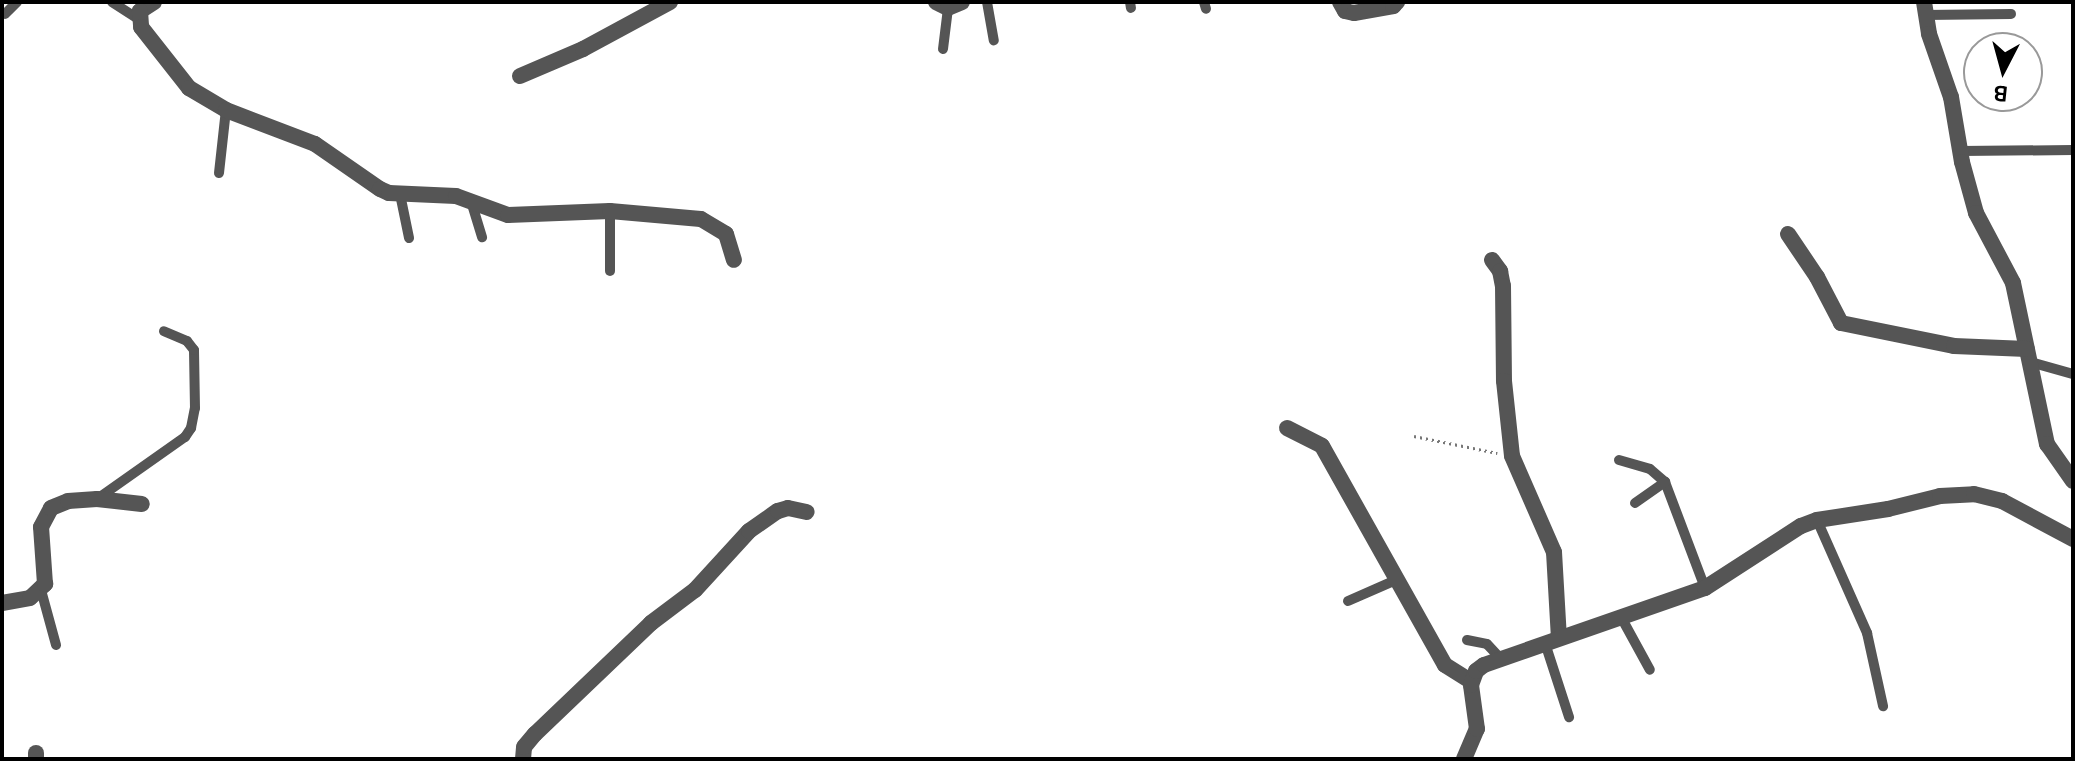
<!DOCTYPE html>
<html>
<head>
<meta charset="utf-8">
<style>
  body { margin:0 }
  #map { position:relative; width:2075px; height:761px; overflow:hidden; background:#fff; font-family:Ubuntu,sans-serif }
  div>[style] { position:absolute }
  [style*='--x'] { left:calc(var(--x)*1px); top:calc(var(--y)*1px); width:calc(var(--w)*1px); rotate:calc(var(--a)*1deg) }
  .path>* { height:3px; margin-top:-1.5px; transform-origin:0; background:repeating-linear-gradient(90deg,#777 0 2px,transparent 0 6px) }
  .lane>* { height:10px; margin:-5px; padding:0 5px; transform-origin:5px; border-radius:5px; background:#555 }
  .street>* { height:16px; margin:-8px; padding:0 8px; transform-origin:8px; border-radius:8px; background:#555 }
  span { translate:-50% -50%; white-space:nowrap; text-align:center; line-height:1.15; -webkit-text-stroke:6px #fff; paint-order:stroke }
  .frame { position:absolute; inset:0; border:4px solid #000; pointer-events:none }
  .north { position:absolute; left:1963px; top:32px; width:80px; height:80px; box-sizing:border-box; background:#fff; border:2px solid #999; border-radius:50%; rotate:186deg; font-size:22px; font-weight:700; line-height:32px; text-align:center; color:#000 }
  .north::after { content:''; display:block; margin:auto; width:28px; height:36px; background:#000; clip-path:polygon(50% 0,100% 100%,50% 72%,0 100%) }
</style>
</head>
<body>
<div id="map">
  <div class="path">
    <i style="--x:1414;--y:436;--w:85;--a:11.6"></i>
  </div>
  <div class="lane">
    <i style="--x:112;--y:2;--w:31;--a:33"></i>
    <i style="--x:987;--y:2;--w:39;--a:80"></i>
    <i style="--x:1130;--y:2;--w:6;--a:81"></i>
    <i style="--x:1204;--y:2;--w:7;--a:74"></i>
    <i style="--x:5;--y:14;--w:17;--a:-45"></i>
    <i style="--x:1925;--y:15;--w:86;--a:-0.7"></i>
    <i style="--x:943;--y:49;--w:41;--a:-83"></i>
    <i style="--x:1961;--y:151;--w:112;--a:-0.5"></i>
    <i style="--x:219;--y:173;--w:63;--a:-83.7"></i>
    <i style="--x:400;--y:194;--w:45;--a:78.4"></i>
    <i style="--x:471;--y:201;--w:38;--a:73"></i>
    <i style="--x:610;--y:211;--w:60;--a:90"></i>
    <i style="--x:2030;--y:362;--w:45;--a:15.6"></i>
    <i style="--x:1619;--y:460;--w:32;--a:16"></i>
    <i style="--x:1650;--y:469;--w:20;--a:41"></i>
    <i style="--x:1665;--y:482;--w:113;--a:69.3"></i>
    <i style="--x:97;--y:499;--w:108;--a:-35.2"></i>
    <i style="--x:185;--y:437;--w:11;--a:-56"></i>
    <i style="--x:191;--y:428;--w:20;--a:-79"></i>
    <i style="--x:195;--y:408;--w:58;--a:-91"></i>
    <i style="--x:194;--y:350;--w:11;--a:-128"></i>
    <i style="--x:187;--y:341;--w:25;--a:-157"></i>
    <i style="--x:1635;--y:503;--w:37;--a:-35"></i>
    <i style="--x:1817;--y:520;--w:124;--a:66.1"></i>
    <i style="--x:1867;--y:633;--w:75;--a:77.6"></i>
    <i style="--x:41;--y:590;--w:57;--a:74.7"></i>
    <i style="--x:1348;--y:601;--w:52;--a:-23.6"></i>
    <i style="--x:1621;--y:617;--w:60;--a:61.3"></i>
    <i style="--x:1467;--y:640;--w:20;--a:11"></i>
    <i style="--x:1487;--y:644;--w:21;--a:47"></i>
    <i style="--x:1545;--y:643;--w:78;--a:72"></i>
  </div>
  <div class="street">
    <i style="--x:154;--y:2;--w:17;--a:147"></i>
    <i style="--x:140;--y:11;--w:16;--a:86"></i>
    <i style="--x:141;--y:27;--w:78;--a:51.8"></i>
    <i style="--x:189;--y:88;--w:43;--a:30.7"></i>
    <i style="--x:226;--y:110;--w:95;--a:20.9"></i>
    <i style="--x:315;--y:144;--w:79;--a:34.7"></i>
    <i style="--x:380;--y:189;--w:10;--a:24"></i>
    <i style="--x:389;--y:193;--w:67;--a:2.6"></i>
    <i style="--x:456;--y:196;--w:55;--a:20.1"></i>
    <i style="--x:508;--y:215;--w:102;--a:-2.2"></i>
    <i style="--x:610;--y:211;--w:91;--a:5"></i>
    <i style="--x:701;--y:219;--w:29;--a:31"></i>
    <i style="--x:726;--y:234;--w:27;--a:73"></i>
    <i style="--x:936;--y:2;--w:13;--a:27"></i>
    <i style="--x:948;--y:8;--w:15;--a:-23"></i>
    <i style="--x:1340;--y:2;--w:10;--a:61"></i>
    <i style="--x:1345;--y:11;--w:9;--a:13"></i>
    <i style="--x:1354;--y:13;--w:40;--a:-10"></i>
    <i style="--x:1393;--y:6;--w:6;--a:-45"></i>
    <i style="--x:1924;--y:2;--w:32;--a:81"></i>
    <i style="--x:1929;--y:34;--w:67;--a:70.8"></i>
    <i style="--x:1951;--y:97;--w:66;--a:80.4"></i>
    <i style="--x:1962;--y:162;--w:53;--a:74.6"></i>
    <i style="--x:1976;--y:213;--w:79;--a:62.1"></i>
    <i style="--x:2013;--y:283;--w:165;--a:78.1"></i>
    <i style="--x:2047;--y:444;--w:45;--a:54.9"></i>
    <i style="--x:520;--y:76;--w:69;--a:-23.2"></i>
    <i style="--x:583;--y:49;--w:99;--a:-28.4"></i>
    <i style="--x:1788;--y:234;--w:52;--a:56"></i>
    <i style="--x:1817;--y:277;--w:52;--a:62.4"></i>
    <i style="--x:1841;--y:323;--w:115;--a:11.5"></i>
    <i style="--x:1954;--y:346;--w:73;--a:2.4"></i>
    <i style="--x:1492;--y:260;--w:14;--a:54"></i>
    <i style="--x:1500;--y:271;--w:15;--a:79"></i>
    <i style="--x:1503;--y:286;--w:95;--a:89.4"></i>
    <i style="--x:1504;--y:381;--w:75;--a:83.9"></i>
    <i style="--x:1512;--y:456;--w:105;--a:66.4"></i>
    <i style="--x:1554;--y:552;--w:86;--a:86.7"></i>
    <i style="--x:1287;--y:428;--w:39;--a:27"></i>
    <i style="--x:1322;--y:446;--w:251;--a:60.7"></i>
    <i style="--x:1445;--y:665;--w:31;--a:32"></i>
    <i style="--x:2;--y:603;--w:28;--a:-10"></i>
    <i style="--x:30;--y:598;--w:21;--a:-43"></i>
    <i style="--x:45;--y:584;--w:57;--a:-94"></i>
    <i style="--x:41;--y:527;--w:21;--a:-62"></i>
    <i style="--x:51;--y:508;--w:18;--a:-22"></i>
    <i style="--x:68;--y:501;--w:29;--a:-4"></i>
    <i style="--x:97;--y:499;--w:45;--a:6.3"></i>
    <i style="--x:36;--y:759;--w:6;--a:-90"></i>
    <i style="--x:523;--y:759;--w:12;--a:-85"></i>
    <i style="--x:524;--y:747;--w:17;--a:-50"></i>
    <i style="--x:535;--y:734;--w:161;--a:-43.7"></i>
    <i style="--x:651;--y:623;--w:55;--a:-36.9"></i>
    <i style="--x:695;--y:590;--w:80;--a:-47.5"></i>
    <i style="--x:749;--y:531;--w:35;--a:-35"></i>
    <i style="--x:778;--y:511;--w:10;--a:-17"></i>
    <i style="--x:788;--y:508;--w:19;--a:12"></i>
    <i style="--x:1464;--y:759;--w:33;--a:-67"></i>
    <i style="--x:1477;--y:729;--w:44;--a:-97.8"></i>
    <i style="--x:1471;--y:685;--w:15;--a:-70"></i>
    <i style="--x:1476;--y:671;--w:10;--a:-37"></i>
    <i style="--x:1484;--y:665;--w:234;--a:-19.2"></i>
    <i style="--x:1705;--y:588;--w:114;--a:-32.9"></i>
    <i style="--x:1801;--y:526;--w:17;--a:-21"></i>
    <i style="--x:1817;--y:520;--w:72;--a:-8.8"></i>
    <i style="--x:1888;--y:509;--w:54;--a:-14"></i>
    <i style="--x:1940;--y:496;--w:34;--a:-3"></i>
    <i style="--x:1974;--y:494;--w:29;--a:14"></i>
    <i style="--x:2002;--y:501;--w:81;--a:28.2"></i>
  </div>
  <div class="frame"></div>
  <div class="north">B</div>
</div>
</body>
</html>
